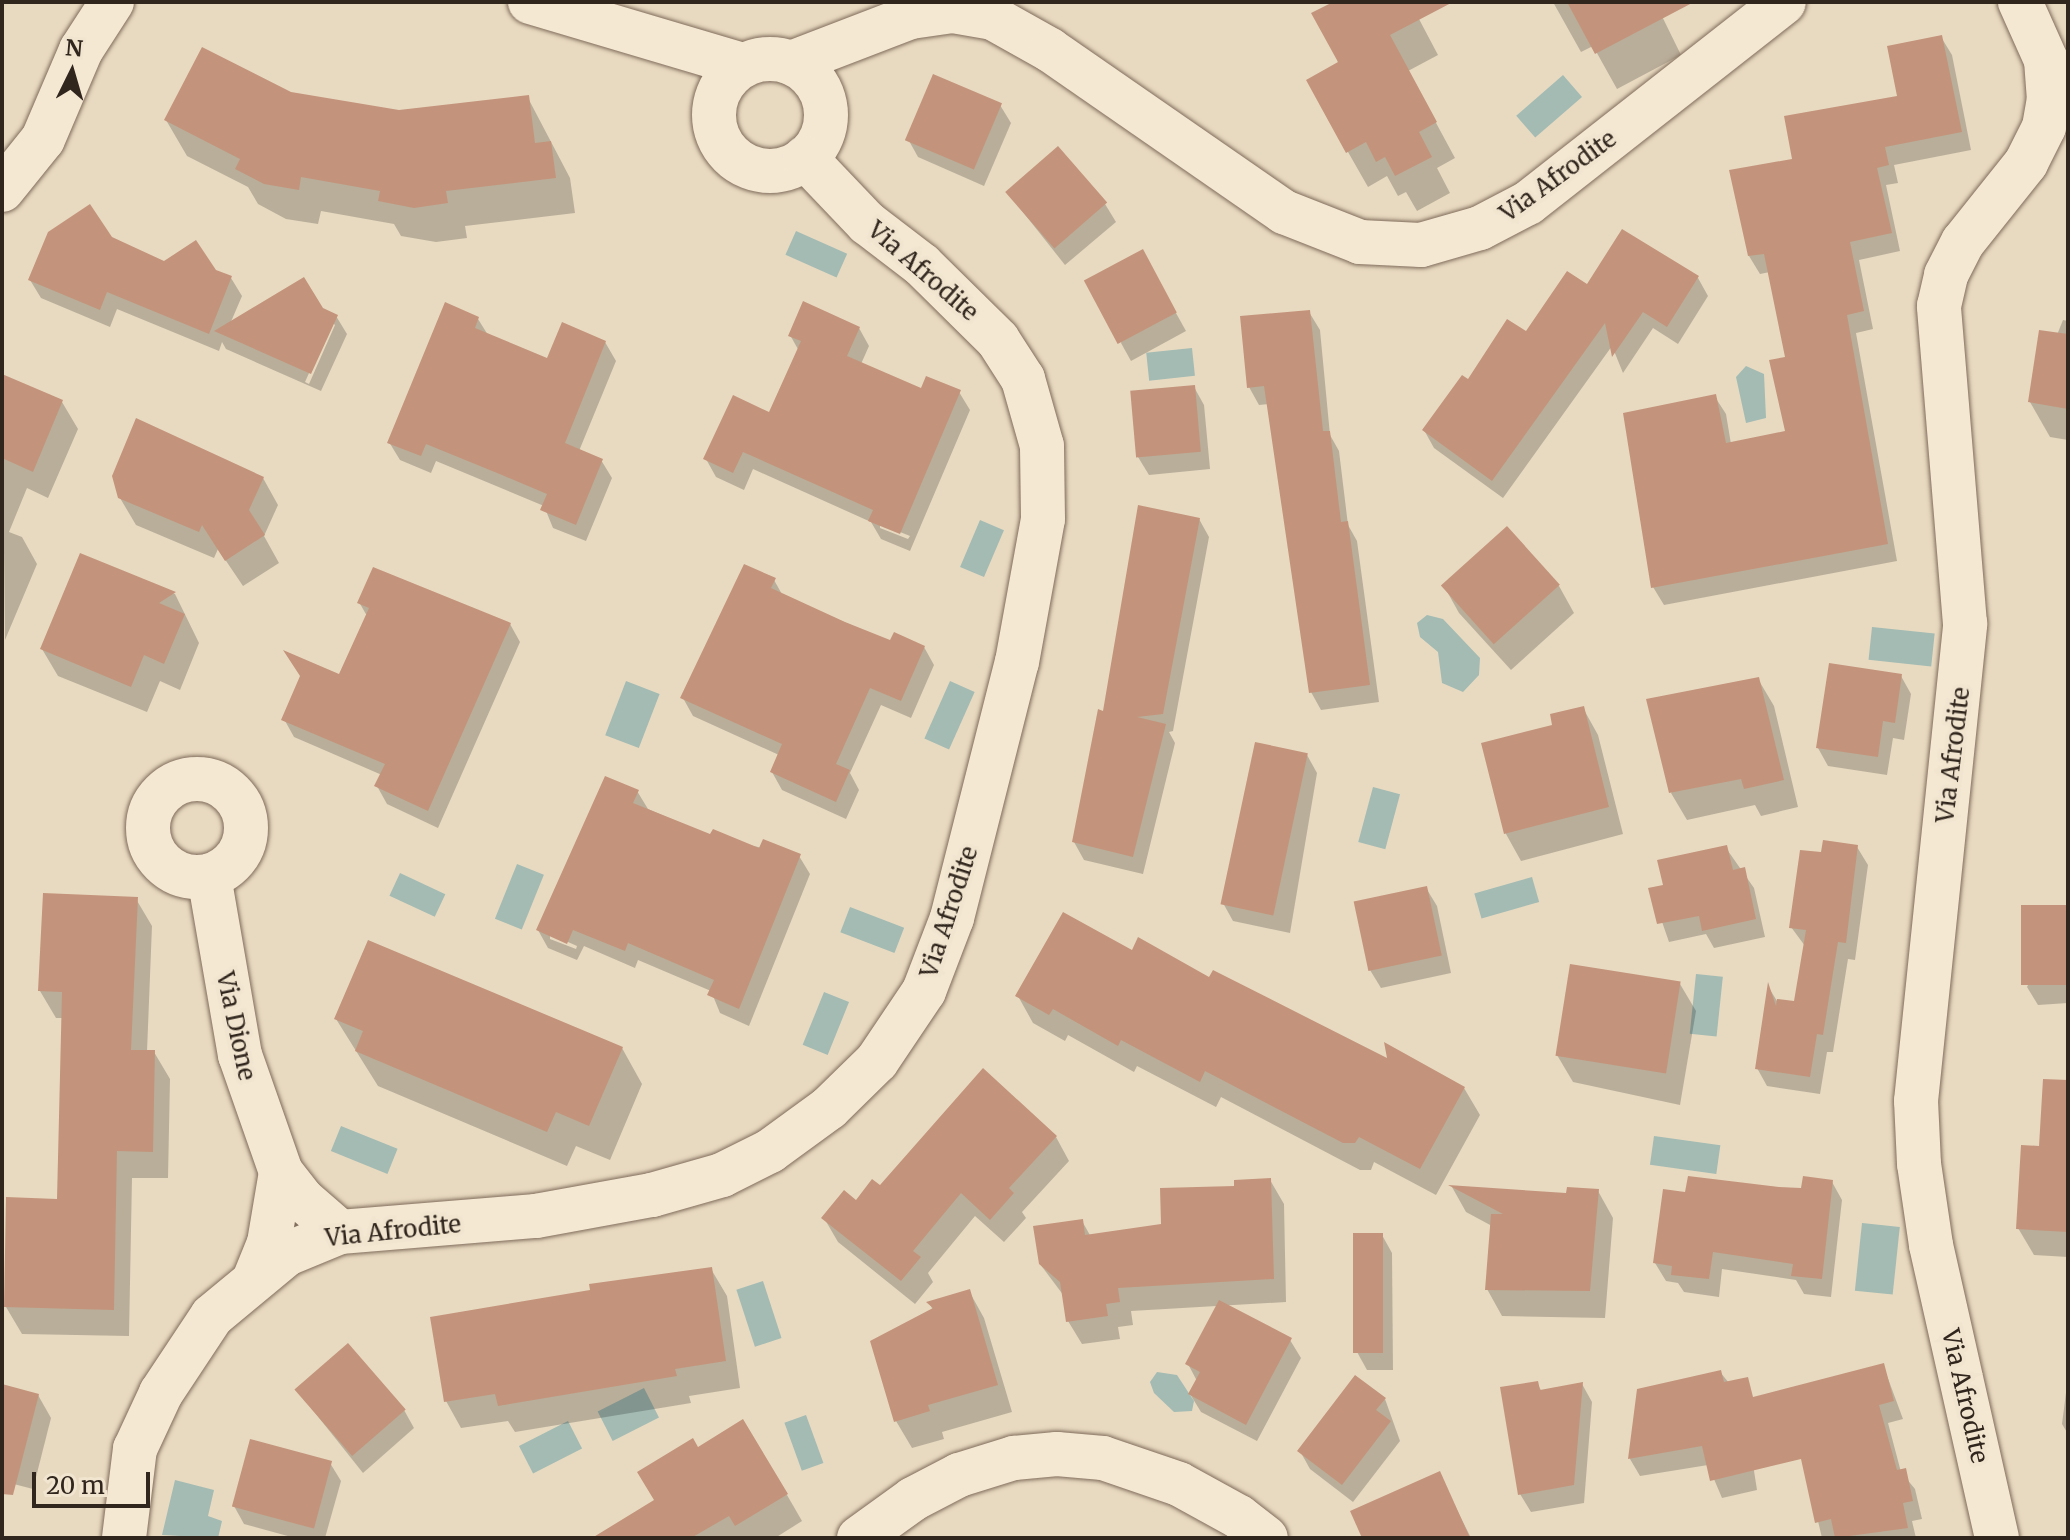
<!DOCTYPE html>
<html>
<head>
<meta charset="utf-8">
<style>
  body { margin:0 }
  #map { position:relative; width:2070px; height:1540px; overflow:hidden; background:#e8dac1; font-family:Merriweather,serif }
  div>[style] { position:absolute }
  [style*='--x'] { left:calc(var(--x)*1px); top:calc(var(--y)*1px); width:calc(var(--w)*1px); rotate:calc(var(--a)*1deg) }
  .water>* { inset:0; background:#a3bbb3; transform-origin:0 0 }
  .shadow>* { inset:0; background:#0003 }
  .building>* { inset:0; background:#c3947b; transform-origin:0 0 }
  .roads { filter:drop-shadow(0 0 2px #806c5b) drop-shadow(0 0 2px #806c5b) }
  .minor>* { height:44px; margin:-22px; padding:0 22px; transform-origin:22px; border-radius:22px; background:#f4e8d3 }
  .minor>.ring { margin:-22px; padding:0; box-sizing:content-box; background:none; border:44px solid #f4e8d3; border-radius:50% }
  span { translate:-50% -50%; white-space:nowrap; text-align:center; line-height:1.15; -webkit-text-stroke:8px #f1e5d0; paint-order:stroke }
  .street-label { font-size:24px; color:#31261d }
  .frame { position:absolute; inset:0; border:4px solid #31261d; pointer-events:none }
  .north { position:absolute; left:32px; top:32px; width:80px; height:80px; -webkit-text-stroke:6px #f1e5d0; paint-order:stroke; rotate:5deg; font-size:22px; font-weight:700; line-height:32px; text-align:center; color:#31261d }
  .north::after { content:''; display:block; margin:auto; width:28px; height:36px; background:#31261d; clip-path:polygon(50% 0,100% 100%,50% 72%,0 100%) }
  .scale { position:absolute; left:32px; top:1472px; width:118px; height:36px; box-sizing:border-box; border:4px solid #31261d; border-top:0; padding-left:10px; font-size:24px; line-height:28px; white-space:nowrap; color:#31261d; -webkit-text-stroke:6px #f1e5d0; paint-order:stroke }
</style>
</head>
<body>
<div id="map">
  <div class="water">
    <i style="left:1563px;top:75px;width:29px;height:62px;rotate:49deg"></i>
    <i style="left:796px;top:231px;width:56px;height:26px;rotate:24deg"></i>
    <i style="left:1192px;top:348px;width:28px;height:46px;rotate:84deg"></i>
    <i style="clip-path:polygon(1746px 366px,1764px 374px,1766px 418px,1746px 423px,1736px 377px)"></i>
    <i style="left:980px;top:520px;width:26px;height:51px;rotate:23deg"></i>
    <i style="clip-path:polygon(1427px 615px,1443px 619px,1480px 658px,1479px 675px,1463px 692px,1442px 683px,1438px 652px,1420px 637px,1417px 623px)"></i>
    <i style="left:1872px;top:627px;width:63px;height:33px;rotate:6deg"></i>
    <i style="left:626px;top:681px;width:36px;height:58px;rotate:21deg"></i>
    <i style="left:950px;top:681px;width:27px;height:63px;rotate:24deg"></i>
    <i style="left:1373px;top:787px;width:28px;height:57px;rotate:15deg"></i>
    <i style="left:517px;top:864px;width:29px;height:59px;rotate:22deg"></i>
    <i style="left:400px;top:873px;width:50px;height:25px;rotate:25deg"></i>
    <i style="left:1532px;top:877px;width:26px;height:60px;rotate:74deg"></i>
    <i style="left:850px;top:907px;width:58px;height:27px;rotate:21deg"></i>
    <i style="left:1696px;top:974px;width:27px;height:60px;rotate:6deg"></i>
    <i style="left:824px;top:992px;width:27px;height:57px;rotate:22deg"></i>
    <i style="left:341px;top:1126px;width:61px;height:27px;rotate:22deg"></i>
    <i style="left:1654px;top:1136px;width:67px;height:29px;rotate:8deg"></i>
    <i style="left:1862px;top:1223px;width:38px;height:68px;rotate:6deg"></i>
    <i style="left:763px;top:1281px;width:60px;height:28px;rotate:72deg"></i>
    <i style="clip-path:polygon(1157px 1372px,1177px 1375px,1194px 1401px,1192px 1411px,1174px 1412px,1154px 1393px,1150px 1382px)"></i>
    <i style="left:644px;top:1388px;width:33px;height:52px;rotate:63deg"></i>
    <i style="left:806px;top:1415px;width:51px;height:23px;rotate:70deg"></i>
    <i style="left:568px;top:1421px;width:31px;height:55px;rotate:63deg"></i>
    <i style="clip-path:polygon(175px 1480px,214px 1490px,208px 1516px,222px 1521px,218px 1538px,162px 1535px)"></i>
  </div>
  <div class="shadow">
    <i style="clip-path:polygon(1331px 2px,1410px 2px,1438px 55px,1408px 71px,1455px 158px,1437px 168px,1450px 193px,1417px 211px,1406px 192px,1398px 196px,1387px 176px,1368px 187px,1348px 152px)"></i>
    <i style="clip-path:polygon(1553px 2px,1655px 2px,1681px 55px,1617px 89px,1593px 46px,1581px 52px)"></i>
    <i style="clip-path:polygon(1941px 37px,1952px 55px,1971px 150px,1894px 165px,1898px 183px,1886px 185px,1900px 251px,1859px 260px,1873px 329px,1856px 333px,1897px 561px,1664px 605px,1653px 587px,1715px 397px,1726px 414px,1731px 444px,1787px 433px,1787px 358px,1770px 272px,1760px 274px,1749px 256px,1794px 161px,1899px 98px)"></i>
    <i style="clip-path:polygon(291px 94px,399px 113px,528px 98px,570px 178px,575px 213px,465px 226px,467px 238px,436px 242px,401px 236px,394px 224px,321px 211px,318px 224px,286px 219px,258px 204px,248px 187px,187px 156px,166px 120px)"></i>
    <i style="clip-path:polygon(1000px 105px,1011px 123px,984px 186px,918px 157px,908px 139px)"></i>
    <i style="clip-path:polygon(1007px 192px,1105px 204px,1116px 222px,1065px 265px)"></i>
    <i style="clip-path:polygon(1623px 231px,1698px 278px,1708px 296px,1678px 344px,1653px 328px,1623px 373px,1612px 346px,1503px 498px,1434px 448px,1424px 430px,1468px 382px,1588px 287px)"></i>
    <i style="clip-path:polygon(evenodd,111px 239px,165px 264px,231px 278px,242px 296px,230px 324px,322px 310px,336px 316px,347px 334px,321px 391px,226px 349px,222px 342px,219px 351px,117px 309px,110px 327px,41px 298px,30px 280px,111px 239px,332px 322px,335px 325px,309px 384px,305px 382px,332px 322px)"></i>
    <i style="clip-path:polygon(1142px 252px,1186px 331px,1131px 361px,1121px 343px)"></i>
    <i style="clip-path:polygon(1309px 312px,1320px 330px,1330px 435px,1339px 451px,1348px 525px,1357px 541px,1379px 702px,1321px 710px,1311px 692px,1269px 404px,1259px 405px,1249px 387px)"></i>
    <i style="clip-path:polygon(478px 319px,488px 335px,548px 361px,605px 342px,616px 361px,579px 451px,601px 460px,612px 478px,586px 541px,553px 528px,544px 506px,436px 461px,431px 473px,400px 460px,389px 442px)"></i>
    <i style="clip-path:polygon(2063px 320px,2068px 321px,2068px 440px,2050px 437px,2030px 402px)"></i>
    <i style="clip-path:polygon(evenodd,859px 328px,869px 346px,861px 364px,922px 390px,959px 392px,970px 410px,910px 551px,881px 539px,871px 522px,753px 469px,744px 490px,716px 477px,706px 459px,770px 414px,799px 351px,790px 335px,859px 328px,880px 524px,910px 536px,908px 539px,880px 528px,880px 524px)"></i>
    <i style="clip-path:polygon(2px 376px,62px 402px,78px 429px,48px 498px,27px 488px,9px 532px,22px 537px,37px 564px,5px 640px)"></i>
    <i style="clip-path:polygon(1194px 387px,1204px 405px,1210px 469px,1149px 475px,1138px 457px)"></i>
    <i style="clip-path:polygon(263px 478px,278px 505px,264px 536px,279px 563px,243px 586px,218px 549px,214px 558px,136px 525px,120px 498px)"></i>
    <i style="clip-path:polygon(1199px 519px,1209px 537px,1173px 731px,1169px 732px,1175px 743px,1143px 874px,1084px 860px,1074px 842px,1105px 713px)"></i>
    <i style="clip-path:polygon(81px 555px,175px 594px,199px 643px,180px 690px,160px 681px,147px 712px,58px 676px,42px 649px)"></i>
    <i style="clip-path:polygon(774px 580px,783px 596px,891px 642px,924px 647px,934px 665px,911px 718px,881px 705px,850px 773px,859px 790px,846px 819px,782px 790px,772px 772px,779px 755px,693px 716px,683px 698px)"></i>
    <i style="clip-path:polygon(1444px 586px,1559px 586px,1574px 613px,1511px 670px,1459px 613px)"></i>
    <i style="clip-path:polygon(359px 602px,510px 624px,520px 642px,438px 828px,387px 804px,377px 786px,382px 775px,294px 737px,284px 719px,340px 677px,367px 616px)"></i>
    <i style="clip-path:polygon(1901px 676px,1911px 694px,1904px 740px,1893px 738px,1887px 775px,1828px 766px,1818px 748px)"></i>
    <i style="clip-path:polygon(1758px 679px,1774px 706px,1798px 807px,1761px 816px,1755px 805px,1687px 820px,1671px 793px)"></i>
    <i style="clip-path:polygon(1583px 708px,1598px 735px,1623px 834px,1521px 861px,1506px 834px,1484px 745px,1555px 726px)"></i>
    <i style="clip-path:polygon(1307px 755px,1317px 773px,1290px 933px,1233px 921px,1223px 903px)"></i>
    <i style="clip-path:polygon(evenodd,637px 791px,648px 809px,712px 837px,799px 856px,810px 874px,749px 1026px,720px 1013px,711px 991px,638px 960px,635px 968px,584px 946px,577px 960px,548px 948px,538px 930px,637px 791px,550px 934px,577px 946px,576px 949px,550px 939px,550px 934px)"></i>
    <i style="clip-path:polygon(1857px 847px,1868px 865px,1855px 960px,1848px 959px,1833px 1052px,1827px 1052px,1820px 1094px,1767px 1086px,1757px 1068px,1769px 988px,1777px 1001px,1796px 1004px,1805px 946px,1791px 927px,1823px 854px)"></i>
    <i style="clip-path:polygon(1726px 848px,1754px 888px,1765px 937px,1714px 948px,1706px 934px,1669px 942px,1651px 890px,1665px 886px)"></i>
    <i style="clip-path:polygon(1426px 888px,1437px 906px,1451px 973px,1381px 988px,1370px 970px)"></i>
    <i style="clip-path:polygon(136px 899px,152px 926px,147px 1052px,154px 1052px,170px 1079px,168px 1178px,132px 1178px,129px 1336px,22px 1334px,6px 1307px,59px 1201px,64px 1018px,56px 1018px,40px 991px)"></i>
    <i style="clip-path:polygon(2068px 907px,2068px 1003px,2038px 1005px,2027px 987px)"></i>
    <i style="clip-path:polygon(1132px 953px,1210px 980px,1390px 1061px,1464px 1088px,1480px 1115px,1436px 1195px,1374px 1162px,1371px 1170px,1360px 1170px,1221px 1097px,1216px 1107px,1137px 1066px,1134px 1072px,1068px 1035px,1065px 1041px,1033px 1023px,1018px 996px)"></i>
    <i style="clip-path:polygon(1680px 984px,1696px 1011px,1680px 1105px,1573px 1082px,1557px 1055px)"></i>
    <i style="clip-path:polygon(336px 1019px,622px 1048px,642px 1084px,610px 1160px,576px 1146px,567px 1166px,378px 1086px)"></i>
    <i style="clip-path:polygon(2068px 1130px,2068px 1257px,2034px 1255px,2018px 1228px,2041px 1148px)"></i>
    <i style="clip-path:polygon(1056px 1137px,1069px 1161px,1022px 1212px,1026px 1218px,1004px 1242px,975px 1216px,928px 1273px,933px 1282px,915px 1304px,838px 1242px,824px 1218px,880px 1188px)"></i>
    <i style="clip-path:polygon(1270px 1180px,1284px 1204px,1286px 1302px,1131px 1311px,1133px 1325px,1118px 1327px,1120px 1339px,1082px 1344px,1068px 1321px,1064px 1296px,1040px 1264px,1082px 1221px,1091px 1237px,1163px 1226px,1236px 1188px)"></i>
    <i style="clip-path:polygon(1832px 1182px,1842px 1200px,1831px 1297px,1804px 1294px,1796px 1280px,1722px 1269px,1719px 1297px,1684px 1292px,1678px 1283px,1666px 1281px,1655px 1263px,1687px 1194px,1803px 1190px)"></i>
    <i style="clip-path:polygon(1452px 1187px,1568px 1195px,1598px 1191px,1613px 1218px,1605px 1318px,1502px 1316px,1487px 1289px,1492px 1226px,1466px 1212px)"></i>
    <i style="clip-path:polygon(1382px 1235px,1392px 1253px,1393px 1370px,1367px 1370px,1357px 1352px)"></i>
    <i style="clip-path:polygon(711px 1269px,727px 1296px,740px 1388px,689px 1396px,691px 1403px,515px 1432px,508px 1421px,461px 1428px,446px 1401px)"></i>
    <i style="clip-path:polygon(969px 1291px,984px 1318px,1012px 1412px,942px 1432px,944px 1439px,912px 1448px,896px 1421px,873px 1342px,933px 1310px,929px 1303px)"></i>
    <i style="clip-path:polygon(1290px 1340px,1301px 1358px,1257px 1441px,1201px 1412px,1190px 1394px,1197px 1381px,1188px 1364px)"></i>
    <i style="clip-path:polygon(1883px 1365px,1903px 1419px,1888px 1423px,1901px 1472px,1915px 1489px,1922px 1519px,1912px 1521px,1916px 1538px,1822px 1538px,1787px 1390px)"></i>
    <i style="clip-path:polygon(1720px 1372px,1743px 1400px,1757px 1490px,1722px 1498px,1708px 1465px,1640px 1476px,1630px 1459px,1639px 1391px)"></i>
    <i style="clip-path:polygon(2068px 1377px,2068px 1434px,2062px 1424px)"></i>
    <i style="clip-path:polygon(1537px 1383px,1542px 1392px,1582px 1384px,1592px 1402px,1584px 1503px,1531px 1512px,1520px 1494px)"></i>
    <i style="clip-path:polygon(2px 1387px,38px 1395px,51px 1418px,33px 1489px,2px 1481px)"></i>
    <i style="clip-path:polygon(296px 1389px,404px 1410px,414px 1428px,363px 1473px)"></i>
    <i style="clip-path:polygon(1385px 1399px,1400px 1441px,1353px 1502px,1310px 1469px,1300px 1451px)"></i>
    <i style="clip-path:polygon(330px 1463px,341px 1481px,325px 1538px,295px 1538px,244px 1524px,234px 1506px)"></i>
    <i style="clip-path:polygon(1439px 1474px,1471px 1538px,1364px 1538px)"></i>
    <i style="clip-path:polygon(787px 1495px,802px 1521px,775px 1538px,596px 1538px,656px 1501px)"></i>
  </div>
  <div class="building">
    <i style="clip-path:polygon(1333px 2px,1453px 2px,1390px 35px,1437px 122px,1419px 132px,1432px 157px,1395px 176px,1385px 157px,1376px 162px,1366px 142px,1346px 153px,1306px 80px,1338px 62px,1311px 13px)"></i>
    <i style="clip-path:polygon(1567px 2px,1694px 2px,1595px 54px)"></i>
    <i style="clip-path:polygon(1942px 35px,1962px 132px,1885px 147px,1889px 165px,1877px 168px,1892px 233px,1850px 242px,1864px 311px,1847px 315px,1888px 544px,1651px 588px,1623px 413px,1716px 394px,1726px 443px,1785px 431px,1769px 360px,1785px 357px,1764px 254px,1748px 256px,1729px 170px,1792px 159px,1784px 116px,1897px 96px,1887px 46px)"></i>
    <i style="clip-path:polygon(202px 47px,291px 92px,399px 110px,529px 95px,535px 143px,551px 141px,556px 178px,446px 191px,448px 203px,414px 208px,378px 201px,380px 191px,301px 177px,299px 190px,264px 184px,235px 169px,240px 159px,164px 120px)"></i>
    <i style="left:933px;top:74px;width:75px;height:72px;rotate:23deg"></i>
    <i style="left:1058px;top:146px;width:75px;height:70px;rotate:49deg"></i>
    <i style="clip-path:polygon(90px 204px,112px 237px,164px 261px,196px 240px,216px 270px,232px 276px,209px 334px,107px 292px,100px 310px,28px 280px,48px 232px)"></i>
    <i style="clip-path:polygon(1622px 229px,1699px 276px,1667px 327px,1643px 312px,1612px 357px,1605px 323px,1492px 481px,1422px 430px,1462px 375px,1468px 379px,1507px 319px,1526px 331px,1567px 271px,1587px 284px)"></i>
    <i style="left:1143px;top:249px;width:72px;height:67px;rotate:62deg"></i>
    <i style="clip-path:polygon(304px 277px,323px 308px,338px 315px,311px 374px,214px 331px)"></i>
    <i style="clip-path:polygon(803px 301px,860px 327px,847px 356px,921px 388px,926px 376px,961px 390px,900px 534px,868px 521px,873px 510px,743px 452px,733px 473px,703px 459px,733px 395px,769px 412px,801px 341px,788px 336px)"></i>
    <i style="clip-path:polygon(445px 302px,479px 317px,475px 328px,547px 358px,562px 322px,606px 341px,565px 443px,603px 459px,576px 525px,540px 510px,547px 494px,502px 475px,426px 444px,421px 456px,387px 443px)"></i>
    <i style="clip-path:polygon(1310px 310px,1323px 431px,1330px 431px,1341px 522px,1348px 521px,1370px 685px,1309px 693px,1264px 386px,1247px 388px,1240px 316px)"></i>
    <i style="clip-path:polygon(2039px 330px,2068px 334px,2068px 409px,2028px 402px)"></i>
    <i style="clip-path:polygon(2px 374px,63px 400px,33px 472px,2px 458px)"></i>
    <i style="left:1195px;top:385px;width:67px;height:65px;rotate:85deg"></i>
    <i style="clip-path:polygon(136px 418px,264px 477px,249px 510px,265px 535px,225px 561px,202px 525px,199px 532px,118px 498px,112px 476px)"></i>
    <i style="clip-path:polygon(1138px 505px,1200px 518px,1163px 714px,1137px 717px,1166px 724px,1133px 857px,1072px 842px,1098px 709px,1103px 711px)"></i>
    <i style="left:1507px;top:526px;width:79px;height:89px;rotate:48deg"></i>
    <i style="clip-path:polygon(80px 553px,176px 592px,159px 603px,185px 614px,164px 664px,144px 655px,131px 687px,40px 649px)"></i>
    <i style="clip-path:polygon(744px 564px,776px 578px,771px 588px,845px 622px,890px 640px,894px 632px,925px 646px,901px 701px,870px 688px,836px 764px,850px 770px,836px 802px,770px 772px,782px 744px,680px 698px)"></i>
    <i style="clip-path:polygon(373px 567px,511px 623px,428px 811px,374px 786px,385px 764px,281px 720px,300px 676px,283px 650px,339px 674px,369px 608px,357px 603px)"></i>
    <i style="clip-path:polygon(1829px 663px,1902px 674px,1895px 723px,1883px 721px,1878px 757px,1816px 748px)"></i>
    <i style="clip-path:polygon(1759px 677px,1784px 780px,1744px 789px,1741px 779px,1669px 793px,1646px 699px)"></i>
    <i style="clip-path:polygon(1584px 706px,1609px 807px,1504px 834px,1481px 743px,1552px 725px,1550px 714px)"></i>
    <i style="left:1255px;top:742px;width:54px;height:166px;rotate:12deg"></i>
    <i style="clip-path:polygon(605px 776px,639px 790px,633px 803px,710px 834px,713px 829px,759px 848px,763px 839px,801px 854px,739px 1009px,707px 995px,714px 980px,628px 943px,625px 951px,573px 930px,567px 944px,536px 930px)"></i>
    <i style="clip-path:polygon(1823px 840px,1858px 845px,1846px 943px,1838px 942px,1823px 1035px,1817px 1034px,1810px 1077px,1755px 1069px,1768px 982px,1776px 1006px,1777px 999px,1794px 1001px,1806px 930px,1789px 928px,1800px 850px,1821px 852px)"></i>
    <i style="clip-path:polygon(1727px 845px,1733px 870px,1745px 867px,1756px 919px,1702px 931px,1699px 916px,1657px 924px,1648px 888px,1663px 885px,1657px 860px)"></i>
    <i style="left:1427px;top:886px;width:71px;height:75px;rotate:78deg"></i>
    <i style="clip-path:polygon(43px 893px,138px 897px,131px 1050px,155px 1050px,153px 1152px,117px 1151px,114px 1310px,4px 1307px,6px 1197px,57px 1199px,62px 992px,38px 991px)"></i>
    <i style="left:2068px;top:905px;width:80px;height:47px;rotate:90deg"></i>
    <i style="clip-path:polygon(1063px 912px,1132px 950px,1138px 937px,1209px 977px,1213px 970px,1387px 1058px,1384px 1042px,1465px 1087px,1420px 1169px,1359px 1137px,1355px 1143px,1343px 1143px,1205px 1071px,1200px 1082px,1121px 1040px,1118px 1046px,1053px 1009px,1049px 1015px,1015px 996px)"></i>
    <i style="clip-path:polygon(368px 940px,623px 1047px,589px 1126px,556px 1112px,547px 1132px,355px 1051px,363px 1031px,334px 1019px)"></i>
    <i style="left:1570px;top:964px;width:112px;height:93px;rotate:9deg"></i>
    <i style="clip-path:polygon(983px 1068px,1057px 1136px,1009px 1188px,1014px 1193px,990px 1220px,961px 1193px,913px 1251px,921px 1257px,901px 1281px,821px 1218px,844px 1190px,856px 1200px,872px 1179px,880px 1185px)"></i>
    <i style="clip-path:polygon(2043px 1079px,2068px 1080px,2068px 1232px,2016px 1229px,2021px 1145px,2039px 1146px)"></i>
    <i style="clip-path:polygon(1688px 1176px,1779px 1187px,1801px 1188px,1803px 1176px,1833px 1180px,1822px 1279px,1791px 1276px,1793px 1264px,1713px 1252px,1709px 1279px,1671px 1275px,1672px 1266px,1653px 1263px,1663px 1189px,1685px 1192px)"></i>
    <i style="clip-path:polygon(1271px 1178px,1274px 1279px,1118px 1288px,1120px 1302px,1106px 1304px,1108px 1316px,1066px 1322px,1060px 1282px,1039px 1264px,1033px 1226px,1083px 1219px,1085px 1235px,1161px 1224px,1160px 1188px,1234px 1186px,1234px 1180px)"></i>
    <i style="clip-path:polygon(1448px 1185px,1566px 1193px,1567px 1187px,1599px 1189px,1590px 1291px,1485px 1290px,1491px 1214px,1503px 1214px)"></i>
    <i style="left:1353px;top:1233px;width:30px;height:120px"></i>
    <i style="clip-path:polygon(712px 1267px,726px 1361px,675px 1369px,677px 1376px,498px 1406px,495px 1394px,444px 1402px,430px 1317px,590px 1290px,589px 1284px)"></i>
    <i style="clip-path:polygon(970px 1289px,998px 1385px,928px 1405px,930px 1411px,894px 1422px,870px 1341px,933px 1308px,926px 1302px)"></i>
    <i style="clip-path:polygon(1219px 1300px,1292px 1338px,1246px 1425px,1188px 1394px,1200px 1372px,1185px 1364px)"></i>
    <i style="left:348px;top:1343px;width:88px;height:71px;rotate:49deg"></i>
    <i style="clip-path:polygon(1884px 1363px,1894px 1401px,1879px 1405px,1897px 1470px,1906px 1468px,1913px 1501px,1903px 1503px,1908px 1528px,1835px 1538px,1831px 1519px,1815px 1523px,1801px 1459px,1710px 1481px,1702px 1446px,1628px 1459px,1637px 1389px,1721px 1370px,1724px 1382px,1748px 1377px,1753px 1397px)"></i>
    <i style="clip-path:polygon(1355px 1375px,1386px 1398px,1376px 1410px,1391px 1421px,1342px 1485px,1297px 1451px)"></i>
    <i style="clip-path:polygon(1538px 1381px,1540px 1390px,1583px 1382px,1574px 1485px,1518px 1495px,1500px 1387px)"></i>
    <i style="clip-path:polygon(2px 1384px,39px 1394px,13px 1495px,2px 1494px)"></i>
    <i style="clip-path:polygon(743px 1419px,788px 1494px,735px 1526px,729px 1516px,691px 1538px,592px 1538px,654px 1500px,637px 1472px,693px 1438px,698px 1447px)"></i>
    <i style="left:250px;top:1439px;width:85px;height:70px;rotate:15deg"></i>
    <i style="clip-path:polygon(1440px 1471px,1470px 1538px,1362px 1538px,1350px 1511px)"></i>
  </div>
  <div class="roads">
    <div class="minor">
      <i style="--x:530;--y:2;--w:222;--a:16.5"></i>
      <i class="ring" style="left:714px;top:59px;width:68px;height:68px"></i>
      <i style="--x:791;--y:63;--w:129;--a:-21"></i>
      <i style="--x:911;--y:17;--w:42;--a:-8.1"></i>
      <i style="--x:953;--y:11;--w:41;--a:9.9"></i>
      <i style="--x:993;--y:18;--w:65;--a:29.3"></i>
      <i style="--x:1050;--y:50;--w:285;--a:34.7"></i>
      <i style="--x:1284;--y:212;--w:82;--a:21.5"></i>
      <i style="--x:1360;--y:242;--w:61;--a:2.8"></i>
      <i style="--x:1421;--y:245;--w:61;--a:-16.1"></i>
      <i style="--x:1480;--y:228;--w:54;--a:-27.5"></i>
      <i style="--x:1528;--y:203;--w:325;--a:-38.1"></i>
      <i style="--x:2;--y:190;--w:65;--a:-51.2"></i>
      <i style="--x:43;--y:139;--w:97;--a:-66.9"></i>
      <i style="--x:81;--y:50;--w:57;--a:-57.1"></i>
      <i class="ring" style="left:148px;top:779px;width:54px;height:54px"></i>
      <i style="--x:209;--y:876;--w:182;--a:80.2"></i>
      <i style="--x:240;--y:1055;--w:124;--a:70.7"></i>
      <i style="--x:254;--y:1280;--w:40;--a:-68"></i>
      <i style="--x:269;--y:1243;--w:72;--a:-80.4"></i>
      <i style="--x:281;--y:1172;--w:34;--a:52"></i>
      <i style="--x:302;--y:1199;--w:50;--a:41"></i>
      <i style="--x:124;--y:1538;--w:90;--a:-83"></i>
      <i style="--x:135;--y:1449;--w:62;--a:-65.1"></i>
      <i style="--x:161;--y:1393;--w:92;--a:-56.5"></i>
      <i style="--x:212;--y:1316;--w:97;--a:-39.6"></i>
      <i style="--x:287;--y:1254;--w:57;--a:-22.5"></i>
      <i style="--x:340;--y:1232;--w:197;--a:-4.7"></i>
      <i style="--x:536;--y:1216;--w:118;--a:-10.3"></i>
      <i style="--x:652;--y:1195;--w:73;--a:-15.9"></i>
      <i style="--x:722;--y:1175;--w:54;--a:-26.6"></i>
      <i style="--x:770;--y:1151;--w:73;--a:-36.1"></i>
      <i style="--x:829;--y:1108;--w:67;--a:-44.4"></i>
      <i style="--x:877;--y:1061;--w:84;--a:-56.1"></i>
      <i style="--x:924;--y:991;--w:78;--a:-69"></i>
      <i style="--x:952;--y:918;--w:264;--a:-75.8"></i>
      <i style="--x:1017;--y:662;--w:145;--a:-79.7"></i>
      <i style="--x:1043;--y:519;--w:73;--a:-90.8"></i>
      <i style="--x:1042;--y:446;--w:70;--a:-105.8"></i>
      <i style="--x:1023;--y:379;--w:46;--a:-122.7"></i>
      <i style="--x:998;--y:340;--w:107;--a:-135.4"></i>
      <i style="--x:922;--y:265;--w:69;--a:-142.6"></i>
      <i style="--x:867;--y:223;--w:90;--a:-133.6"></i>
      <i style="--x:859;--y:1538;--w:67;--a:-35.8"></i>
      <i style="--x:913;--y:1499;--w:52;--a:-27.6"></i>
      <i style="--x:959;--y:1475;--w:58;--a:-17.2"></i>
      <i style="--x:1014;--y:1458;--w:43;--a:-5.3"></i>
      <i style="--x:1057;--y:1454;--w:46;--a:5"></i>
      <i style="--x:1103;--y:1458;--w:80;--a:18.9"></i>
      <i style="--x:1179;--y:1484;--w:68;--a:28.8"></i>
      <i style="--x:1239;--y:1517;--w:34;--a:38"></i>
      <i style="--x:1997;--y:1538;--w:300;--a:-102.7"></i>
      <i style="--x:1931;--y:1245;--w:82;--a:-98.4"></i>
      <i style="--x:1919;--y:1164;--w:63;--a:-92.7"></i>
      <i style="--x:1916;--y:1101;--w:480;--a:-84.1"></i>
      <i style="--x:1965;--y:624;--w:319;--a:-94.7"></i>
      <i style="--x:1939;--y:306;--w:32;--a:-77"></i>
      <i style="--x:1946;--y:275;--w:37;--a:-63"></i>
      <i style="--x:1963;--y:242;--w:101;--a:-51.4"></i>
      <i style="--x:2026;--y:163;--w:40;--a:-63.4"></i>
      <i style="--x:2044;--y:127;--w:27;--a:-80"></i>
      <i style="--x:2049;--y:100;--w:40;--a:-94.3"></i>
      <i style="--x:2046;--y:60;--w:64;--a:-114.1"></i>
    </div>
  </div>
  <div class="street-label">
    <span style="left:1558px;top:176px;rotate:-36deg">Via Afrodite</span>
    <span style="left:923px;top:271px;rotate:41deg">Via Afrodite</span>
    <span style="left:1953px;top:755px;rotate:-83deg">Via Afrodite</span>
    <span style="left:949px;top:912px;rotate:-72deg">Via Afrodite</span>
    <span style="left:236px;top:1026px;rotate:78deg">Via Dione</span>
    <span style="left:393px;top:1231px;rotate:-6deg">Via Afrodite</span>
    <span style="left:1965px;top:1396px;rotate:77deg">Via Afrodite</span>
  </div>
  <div class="frame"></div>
  <div class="north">N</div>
  <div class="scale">20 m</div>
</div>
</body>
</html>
